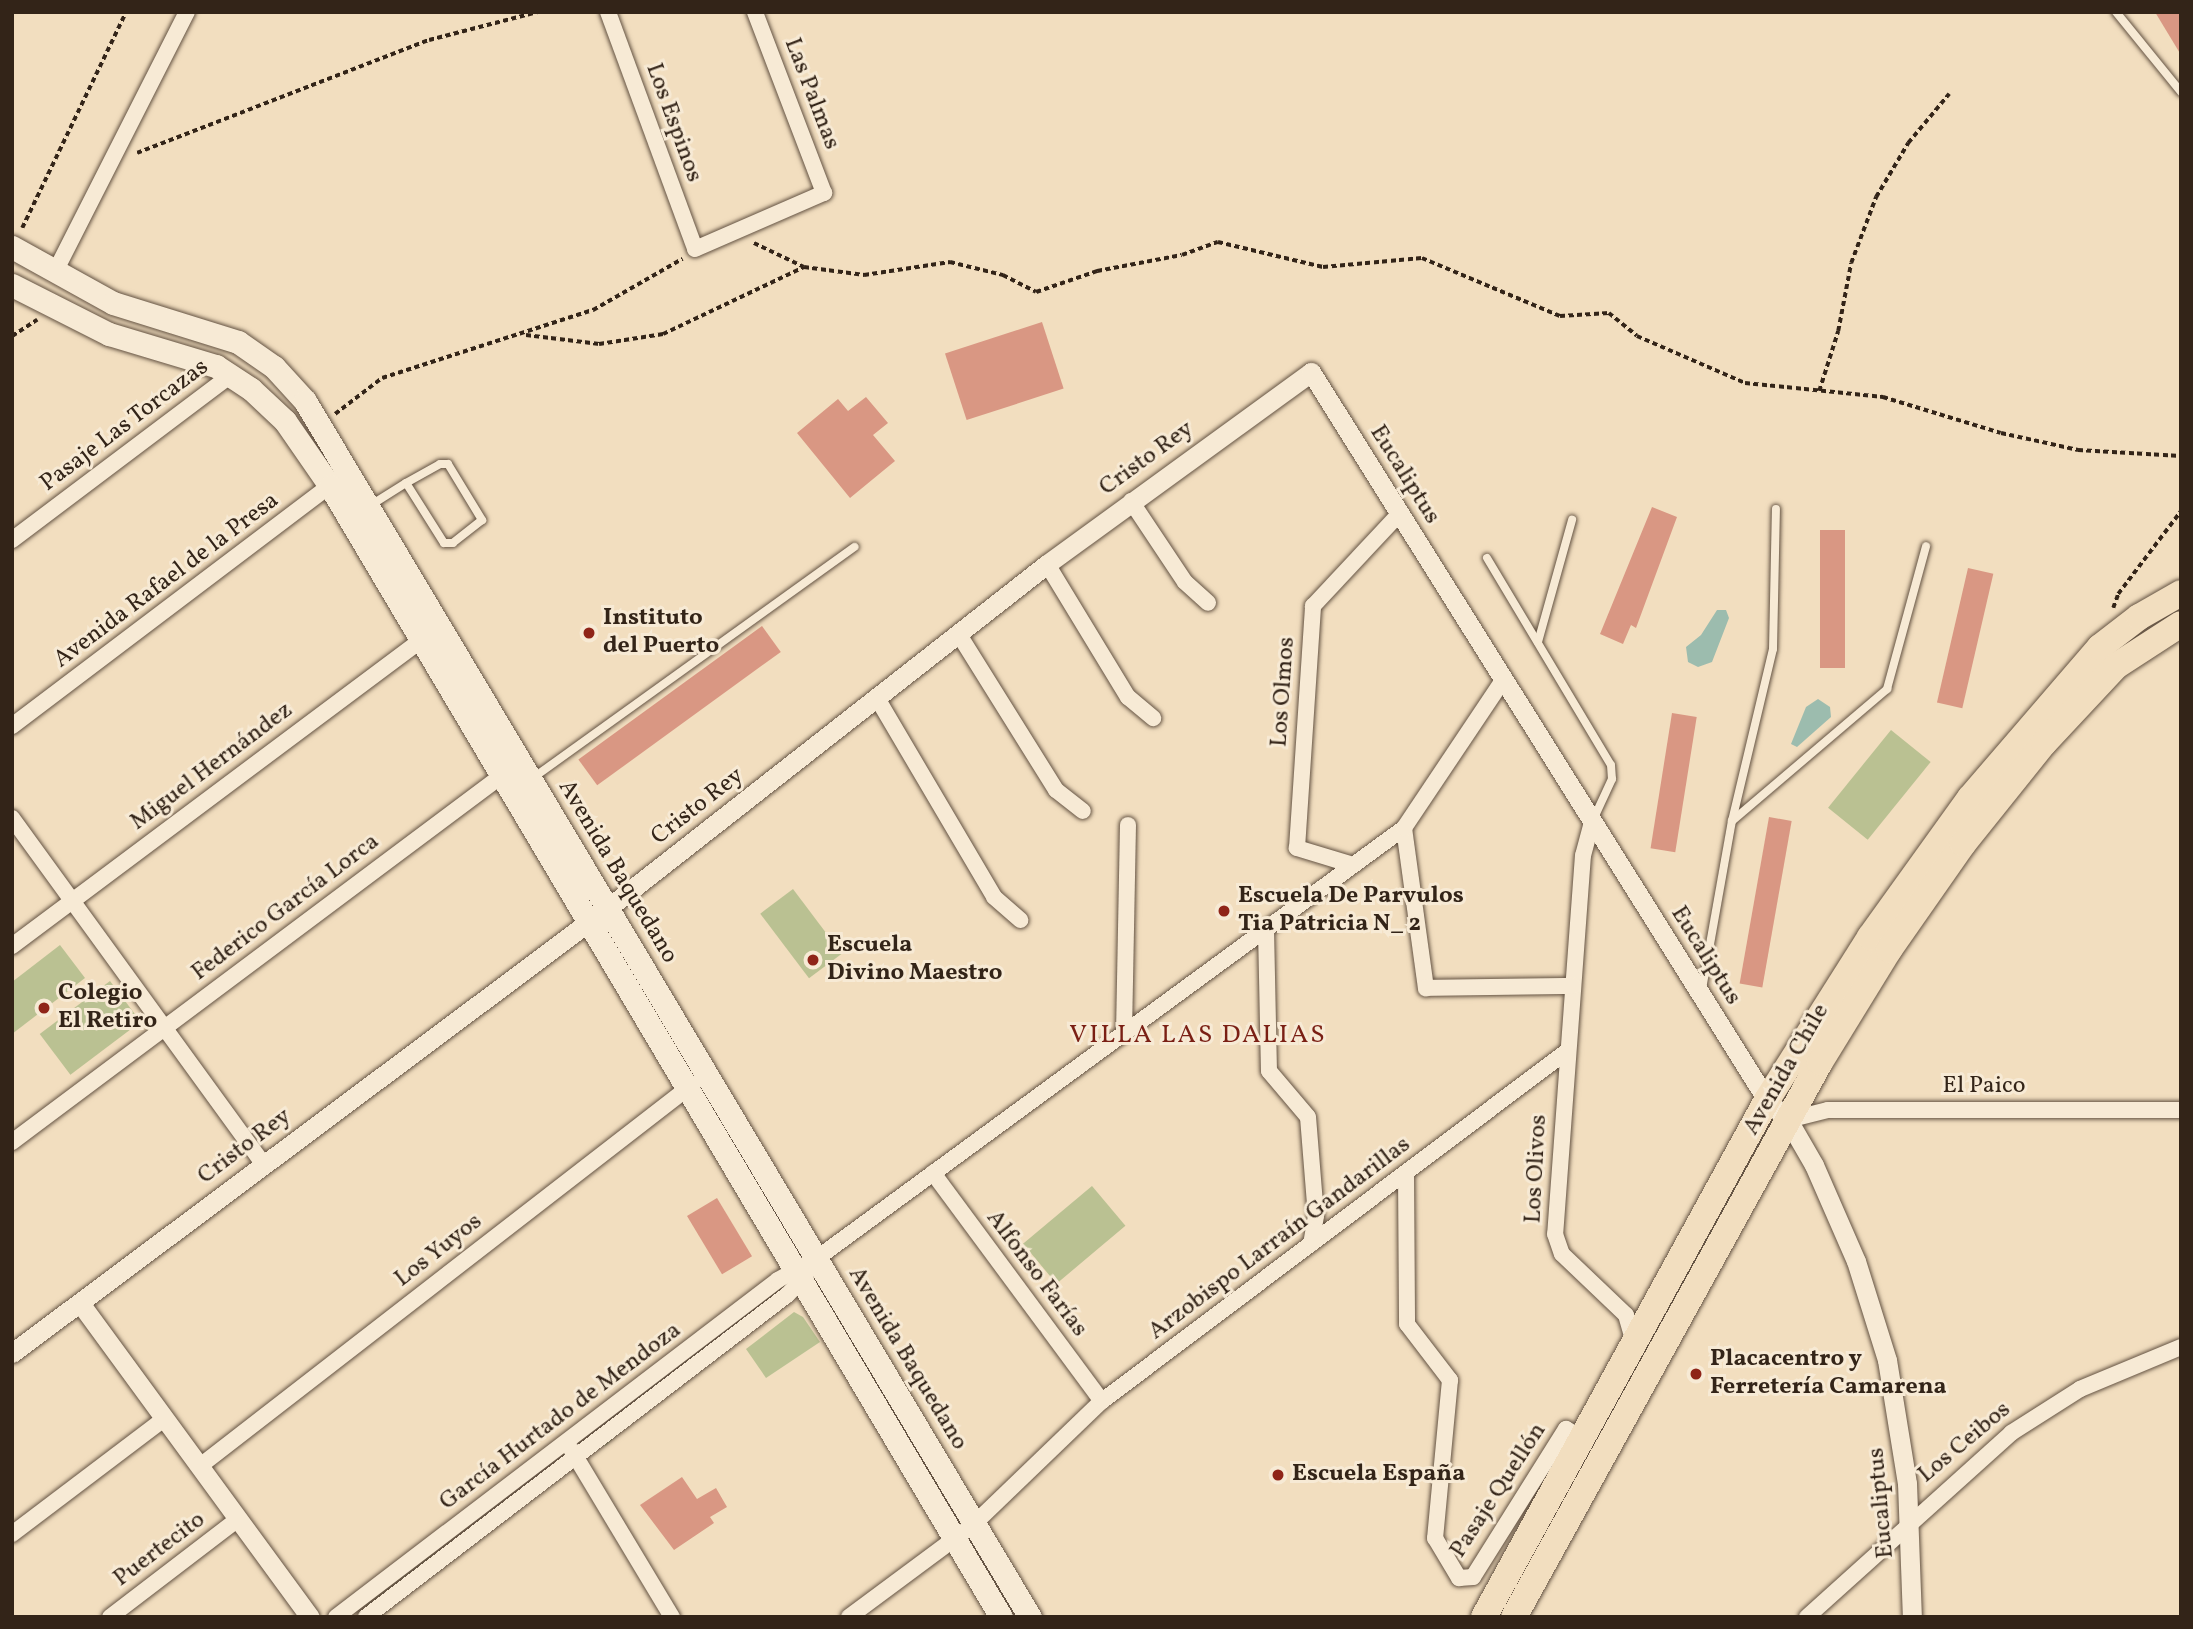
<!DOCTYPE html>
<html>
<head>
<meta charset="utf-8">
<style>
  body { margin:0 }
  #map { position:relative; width:2193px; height:1629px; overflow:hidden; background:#f2debf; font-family:Vollkorn,serif }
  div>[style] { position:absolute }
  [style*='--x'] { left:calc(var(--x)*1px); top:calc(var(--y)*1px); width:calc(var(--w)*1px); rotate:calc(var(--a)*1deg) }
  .green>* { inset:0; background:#bac192; transform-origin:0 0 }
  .water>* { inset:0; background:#9cbcae }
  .building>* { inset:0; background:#d99783; transform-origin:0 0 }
  .path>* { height:3.5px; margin-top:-1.75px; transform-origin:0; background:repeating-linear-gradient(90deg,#332418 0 5px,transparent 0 8.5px) }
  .roads { filter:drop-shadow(0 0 2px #635242) drop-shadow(0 0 2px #635242) }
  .service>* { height:8px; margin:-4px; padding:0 4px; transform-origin:4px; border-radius:4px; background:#f7ead5 }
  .minor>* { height:16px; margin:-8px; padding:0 8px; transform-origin:8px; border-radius:8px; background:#f7ead5 }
  .tertiary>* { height:19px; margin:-9.5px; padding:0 9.5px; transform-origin:9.5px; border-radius:9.5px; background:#f7ead5 }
  .secondary>* { height:23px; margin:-11.5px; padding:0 11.5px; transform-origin:11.5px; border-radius:11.5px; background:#f7ead5 }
  .trunk>* { height:26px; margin:-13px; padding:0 13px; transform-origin:13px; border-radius:13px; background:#f2debf }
  .dots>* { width:19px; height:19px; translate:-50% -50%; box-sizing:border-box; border:4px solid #f7ead5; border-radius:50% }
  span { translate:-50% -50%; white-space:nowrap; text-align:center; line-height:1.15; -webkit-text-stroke:6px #f7ead5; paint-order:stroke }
  .street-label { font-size:24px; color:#332418 }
  .poi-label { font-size:24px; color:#332418; font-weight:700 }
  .left { translate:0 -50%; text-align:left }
  .neighbourhood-label { font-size:26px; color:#7a1f14; letter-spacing:2px }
  .frame { position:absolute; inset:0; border:14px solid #332418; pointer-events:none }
</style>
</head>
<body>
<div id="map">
  <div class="green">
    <i style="left:1891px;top:730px;width:51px;height:100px;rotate:39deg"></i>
    <i style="left:793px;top:889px;width:81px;height:41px;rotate:53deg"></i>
    <i style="clip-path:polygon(60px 945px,85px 978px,12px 1034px,12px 982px)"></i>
    <i style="left:110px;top:981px;width:51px;height:88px;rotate:53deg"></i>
    <i style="left:1092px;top:1186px;width:52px;height:90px;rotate:50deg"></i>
    <i style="clip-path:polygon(794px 1312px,803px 1317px,820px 1342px,766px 1378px,746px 1349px)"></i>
    <i style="left:668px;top:1374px;width:7px;height:95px;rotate:45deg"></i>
    <i style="left:431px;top:1551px;width:6px;height:85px;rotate:51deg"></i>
  </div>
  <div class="water">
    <i style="clip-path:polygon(1717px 610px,1726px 610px,1729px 618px,1712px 662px,1698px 667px,1688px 662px,1686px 647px,1701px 635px)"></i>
    <i style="clip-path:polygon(1818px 699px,1830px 707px,1831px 717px,1797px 747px,1791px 744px,1806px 707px)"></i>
  </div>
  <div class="building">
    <i style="clip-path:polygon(2155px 12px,2181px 12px,2181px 55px)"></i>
    <i style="left:1042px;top:322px;width:70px;height:102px;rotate:72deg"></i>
    <i style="clip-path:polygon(866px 397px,888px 423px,873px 435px,895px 461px,850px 498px,797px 433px,838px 399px,848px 411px)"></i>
    <i style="clip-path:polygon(1652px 507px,1677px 517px,1636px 628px,1631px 625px,1623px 644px,1600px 634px)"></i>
    <i style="left:1820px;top:530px;width:25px;height:138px"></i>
    <i style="left:1968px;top:568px;width:26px;height:138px;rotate:13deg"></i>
    <i style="left:762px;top:626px;width:32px;height:227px;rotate:54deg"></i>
    <i style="left:1672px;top:713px;width:25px;height:137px;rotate:9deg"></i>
    <i style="left:1769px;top:817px;width:23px;height:169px;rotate:10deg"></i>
    <i style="left:717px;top:1198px;width:68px;height:35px;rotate:59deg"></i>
    <i style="clip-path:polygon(682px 1477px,697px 1499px,716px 1488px,727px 1507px,710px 1517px,714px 1523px,674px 1550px,640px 1505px)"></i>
  </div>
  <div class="path">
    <i style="--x:137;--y:153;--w:313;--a:-21.2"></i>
    <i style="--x:429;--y:40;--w:112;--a:-14.5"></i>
    <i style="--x:22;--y:228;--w:240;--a:-64.3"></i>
    <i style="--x:754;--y:243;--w:55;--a:25.6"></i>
    <i style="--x:804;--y:267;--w:61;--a:7.6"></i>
    <i style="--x:864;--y:275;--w:87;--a:-8.6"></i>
    <i style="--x:950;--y:262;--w:55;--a:13.8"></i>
    <i style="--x:1003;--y:275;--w:37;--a:27"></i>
    <i style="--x:1036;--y:292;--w:65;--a:-19"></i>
    <i style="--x:1097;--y:271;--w:86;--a:-10.7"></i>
    <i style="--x:1182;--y:255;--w:38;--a:-20"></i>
    <i style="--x:1218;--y:242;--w:108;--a:13.4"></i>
    <i style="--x:1323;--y:267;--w:99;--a:-5.2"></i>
    <i style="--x:1422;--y:258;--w:150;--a:22.8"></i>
    <i style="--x:1560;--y:316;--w:49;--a:-3.5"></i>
    <i style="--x:1609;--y:313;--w:36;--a:39"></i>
    <i style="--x:1637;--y:336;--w:118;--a:23.5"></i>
    <i style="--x:1745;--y:383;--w:139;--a:5.8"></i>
    <i style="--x:1883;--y:397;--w:123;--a:17"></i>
    <i style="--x:2001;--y:433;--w:79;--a:12.4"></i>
    <i style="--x:2078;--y:450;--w:103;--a:3.3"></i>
    <i style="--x:526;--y:335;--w:74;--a:7"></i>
    <i style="--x:599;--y:344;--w:65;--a:-8.9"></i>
    <i style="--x:663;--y:334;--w:156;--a:-25.4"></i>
    <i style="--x:12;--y:336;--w:30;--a:-33"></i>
    <i style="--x:1819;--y:391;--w:63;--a:-72.4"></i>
    <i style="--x:1838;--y:331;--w:69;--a:-79.2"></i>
    <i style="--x:1851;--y:263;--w:71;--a:-69.3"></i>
    <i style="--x:1876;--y:197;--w:63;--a:-59.3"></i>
    <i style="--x:1908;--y:143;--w:64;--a:-50.1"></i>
    <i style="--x:335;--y:414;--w:59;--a:-37.5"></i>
    <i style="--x:382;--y:378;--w:222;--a:-17.9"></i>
    <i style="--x:593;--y:310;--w:103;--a:-29.8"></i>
    <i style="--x:2113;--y:608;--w:15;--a:-70"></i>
    <i style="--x:2118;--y:594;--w:104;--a:-52.8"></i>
  </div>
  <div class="roads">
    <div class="service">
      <i style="--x:2116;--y:12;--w:103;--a:50.9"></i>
      <i style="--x:371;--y:505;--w:41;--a:-32.2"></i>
      <i style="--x:406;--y:483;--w:39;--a:-29"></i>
      <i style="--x:440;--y:464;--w:8;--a:0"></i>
      <i style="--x:448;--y:464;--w:66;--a:58.7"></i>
      <i style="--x:482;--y:520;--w:37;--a:142"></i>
      <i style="--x:453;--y:543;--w:9;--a:180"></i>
      <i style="--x:444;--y:543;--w:71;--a:-122.3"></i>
      <i style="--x:1487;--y:558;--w:241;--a:59.1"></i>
      <i style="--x:1611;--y:765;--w:14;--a:86"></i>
      <i style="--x:1612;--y:779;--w:43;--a:114.8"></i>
      <i style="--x:1538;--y:642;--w:127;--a:-74.4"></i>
      <i style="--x:533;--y:778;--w:396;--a:-35.7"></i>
      <i style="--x:1732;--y:821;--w:204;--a:-40.4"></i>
      <i style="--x:1887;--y:689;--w:148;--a:-74.7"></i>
      <i style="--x:1702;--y:989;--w:171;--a:-79.9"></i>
      <i style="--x:1732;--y:821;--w:177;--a:-76.6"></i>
      <i style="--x:1773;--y:649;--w:140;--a:-88.8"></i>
    </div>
    <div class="minor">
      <i style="--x:608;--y:12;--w:252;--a:69.8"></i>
      <i style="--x:695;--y:249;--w:141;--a:-23.5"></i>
      <i style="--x:824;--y:193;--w:194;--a:-110.9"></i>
      <i style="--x:55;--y:272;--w:292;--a:-63.1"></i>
      <i style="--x:1131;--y:501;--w:97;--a:56.3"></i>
      <i style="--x:1185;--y:582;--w:31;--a:42"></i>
      <i style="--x:12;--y:540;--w:274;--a:-37"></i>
      <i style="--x:1047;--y:564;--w:156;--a:58.7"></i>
      <i style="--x:1128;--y:697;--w:33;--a:40"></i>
      <i style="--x:958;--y:633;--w:185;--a:58"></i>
      <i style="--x:1056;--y:790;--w:34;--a:38"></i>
      <i style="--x:877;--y:698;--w:231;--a:59.5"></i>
      <i style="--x:994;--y:897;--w:35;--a:41"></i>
      <i style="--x:12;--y:726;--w:408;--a:-37.1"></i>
      <i style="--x:12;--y:818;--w:427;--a:54"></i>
      <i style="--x:1592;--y:822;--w:34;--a:105"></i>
      <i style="--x:1583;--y:855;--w:380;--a:94.2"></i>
      <i style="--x:1555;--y:1234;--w:21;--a:71"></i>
      <i style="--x:1562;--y:1254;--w:88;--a:43.6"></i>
      <i style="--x:1626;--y:1315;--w:29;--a:74"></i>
      <i style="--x:1404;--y:828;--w:162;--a:82.2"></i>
      <i style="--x:1426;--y:988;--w:147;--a:-0.8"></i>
      <i style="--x:1353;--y:865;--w:59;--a:-163.1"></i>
      <i style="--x:1297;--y:848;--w:243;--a:-86.2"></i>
      <i style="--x:1313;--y:606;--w:126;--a:-46.9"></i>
      <i style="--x:1266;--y:929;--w:142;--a:88.8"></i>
      <i style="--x:1269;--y:1071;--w:60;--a:49.7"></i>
      <i style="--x:1308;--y:1117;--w:99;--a:85.4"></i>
      <i style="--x:1316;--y:1216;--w:28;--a:100"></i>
      <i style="--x:12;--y:946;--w:519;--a:-36.78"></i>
      <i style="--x:1124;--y:1033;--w:208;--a:-88.9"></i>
      <i style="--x:1788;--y:1120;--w:41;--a:-14"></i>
      <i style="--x:1828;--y:1110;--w:353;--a:0"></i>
      <i style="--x:12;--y:1142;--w:619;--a:-36.8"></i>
      <i style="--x:933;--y:1173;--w:284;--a:53.5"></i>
      <i style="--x:1406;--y:1173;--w:151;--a:89.6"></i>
      <i style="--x:1407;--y:1324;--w:71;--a:52.5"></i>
      <i style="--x:1450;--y:1380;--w:159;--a:95.4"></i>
      <i style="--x:1435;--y:1538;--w:47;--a:59"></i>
      <i style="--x:1459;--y:1578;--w:14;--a:-4"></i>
      <i style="--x:1473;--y:1577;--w:175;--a:-57.9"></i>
      <i style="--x:1566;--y:1429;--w:18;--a:29"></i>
      <i style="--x:571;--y:1449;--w:196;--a:59"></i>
      <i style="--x:200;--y:1466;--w:624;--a:-37.77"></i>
      <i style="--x:12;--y:1534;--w:191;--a:-37.1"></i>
      <i style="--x:110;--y:1617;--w:161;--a:-37.4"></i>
      <i style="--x:336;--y:1617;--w:556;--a:-37.32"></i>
      <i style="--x:778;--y:1280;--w:43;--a:-28.9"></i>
      <i style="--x:816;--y:1259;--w:729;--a:-36.24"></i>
      <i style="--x:1404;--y:828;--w:178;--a:-56.2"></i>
      <i style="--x:366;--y:1617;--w:530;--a:-37.41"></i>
      <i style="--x:787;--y:1295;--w:27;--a:-45"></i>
      <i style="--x:849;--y:1617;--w:156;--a:-36.6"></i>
      <i style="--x:974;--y:1524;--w:178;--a:-43.9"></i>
      <i style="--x:1102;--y:1401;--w:581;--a:-36.95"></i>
      <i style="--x:1807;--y:1617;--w:275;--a:-42"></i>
      <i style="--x:2011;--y:1433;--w:82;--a:-32.5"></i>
      <i style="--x:2080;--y:1389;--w:109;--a:-22.6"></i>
    </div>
    <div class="tertiary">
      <i style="--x:80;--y:1303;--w:389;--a:53.8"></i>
      <i style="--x:12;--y:1353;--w:757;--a:-36.78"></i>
      <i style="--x:618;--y:900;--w:545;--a:-38.07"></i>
      <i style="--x:1047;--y:564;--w:326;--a:-36"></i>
      <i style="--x:1311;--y:372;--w:859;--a:57.94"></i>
      <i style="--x:1767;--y:1100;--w:29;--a:44"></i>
      <i style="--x:1788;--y:1120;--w:52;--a:60"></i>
      <i style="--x:1814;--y:1165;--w:105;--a:66.4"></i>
      <i style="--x:1856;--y:1261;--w:104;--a:72.6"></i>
      <i style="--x:1887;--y:1360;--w:125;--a:80.8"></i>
      <i style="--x:1907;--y:1483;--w:134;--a:87.9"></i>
    </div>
    <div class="secondary">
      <i style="--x:12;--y:247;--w:115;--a:29"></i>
      <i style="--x:113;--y:303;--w:131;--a:17.3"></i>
      <i style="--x:238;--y:342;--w:44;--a:34.8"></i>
      <i style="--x:274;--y:367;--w:46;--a:47.6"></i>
      <i style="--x:305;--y:401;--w:1416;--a:59.2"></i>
      <i style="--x:12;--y:285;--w:109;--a:26.8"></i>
      <i style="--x:109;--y:334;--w:112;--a:16.7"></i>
      <i style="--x:216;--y:366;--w:42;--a:33.3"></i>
      <i style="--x:251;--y:389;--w:47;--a:43.3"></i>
      <i style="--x:285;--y:421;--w:79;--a:55.3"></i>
      <i style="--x:330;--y:486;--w:1315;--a:59.32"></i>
    </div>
    <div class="trunk">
      <i style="--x:1484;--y:1617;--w:589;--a:-61.3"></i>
      <i style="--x:1767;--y:1100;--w:193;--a:-57.7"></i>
      <i style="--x:1870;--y:937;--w:171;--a:-54.3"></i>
      <i style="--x:1970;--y:798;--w:199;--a:-49.3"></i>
      <i style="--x:2100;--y:647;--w:49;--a:-37.6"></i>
      <i style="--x:2139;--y:617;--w:48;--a:-29.7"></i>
      <i style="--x:1514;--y:1617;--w:634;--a:-61.13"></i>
      <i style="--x:1820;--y:1062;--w:132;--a:-58.4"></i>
      <i style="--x:1889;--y:950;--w:129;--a:-55.1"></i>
      <i style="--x:1963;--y:844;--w:129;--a:-51.3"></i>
      <i style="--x:2044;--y:743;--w:105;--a:-46.9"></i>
      <i style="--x:2116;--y:666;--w:77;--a:-32.9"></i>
    </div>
  </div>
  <div class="dots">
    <i style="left:589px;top:633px;background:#8f2418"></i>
    <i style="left:1224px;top:911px;background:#8f2418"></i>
    <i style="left:813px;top:960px;background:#8f2418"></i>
    <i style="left:44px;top:1008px;background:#8f2418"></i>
    <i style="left:1696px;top:1374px;background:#8f2418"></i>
    <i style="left:1278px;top:1475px;background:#8f2418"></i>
  </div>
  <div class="street-label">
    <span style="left:811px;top:94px;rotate:69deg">Las Palmas</span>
    <span style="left:673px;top:123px;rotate:70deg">Los Espinos</span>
    <span style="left:125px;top:426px;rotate:-37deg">Pasaje Las Torcazas</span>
    <span style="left:1147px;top:459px;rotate:-36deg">Cristo Rey</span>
    <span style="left:1404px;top:475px;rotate:58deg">Eucaliptus</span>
    <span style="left:167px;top:581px;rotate:-37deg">Avenida Rafael de la Presa</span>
    <span style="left:1284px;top:692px;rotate:-86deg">Los Olmos</span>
    <span style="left:212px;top:767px;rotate:-37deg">Miguel Hernández</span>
    <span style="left:698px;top:807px;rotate:-38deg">Cristo Rey</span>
    <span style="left:617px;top:872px;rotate:59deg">Avenida Baquedano</span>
    <span style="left:286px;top:908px;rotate:-37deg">Federico García Lorca</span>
    <span style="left:1705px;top:956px;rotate:58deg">Eucaliptus</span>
    <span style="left:1787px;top:1070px;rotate:-60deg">Avenida Chile</span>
    <span style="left:1984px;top:1087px">El Paico</span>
    <span style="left:245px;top:1147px;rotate:-37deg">Cristo Rey</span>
    <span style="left:1537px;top:1169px;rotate:-87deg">Los Olivos</span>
    <span style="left:1280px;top:1239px;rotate:-37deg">Arzobispo Larraín Gandarillas</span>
    <span style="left:439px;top:1251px;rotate:-38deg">Los Yuyos</span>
    <span style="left:1036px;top:1274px;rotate:53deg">Alfonso Farías</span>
    <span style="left:907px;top:1359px;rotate:59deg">Avenida Baquedano</span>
    <span style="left:561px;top:1417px;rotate:-37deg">García Hurtado de Mendoza</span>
    <span style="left:1965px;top:1443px;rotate:-40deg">Los Ceibos</span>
    <span style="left:1499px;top:1491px;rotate:-57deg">Pasaje Quellón</span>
    <span style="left:1882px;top:1503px;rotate:-95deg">Eucaliptus</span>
    <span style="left:160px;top:1550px;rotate:-37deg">Puertecito</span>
  </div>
  <div class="poi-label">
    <span class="left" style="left:603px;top:633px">Instituto<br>del Puerto</span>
    <span class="left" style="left:1238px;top:911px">Escuela De Parvulos<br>Tia Patricia N_ 2</span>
    <span class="left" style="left:827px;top:960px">Escuela<br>Divino Maestro</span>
    <span class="left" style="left:58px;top:1008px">Colegio<br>El Retiro</span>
    <span class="left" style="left:1710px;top:1374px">Placacentro y<br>Ferretería Camarena</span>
    <span class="left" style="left:1292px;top:1475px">Escuela España</span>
  </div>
  <div class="neighbourhood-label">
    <span style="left:1198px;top:1036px">VILLA LAS DALIAS</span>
  </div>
  <div class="frame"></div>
</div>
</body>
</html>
